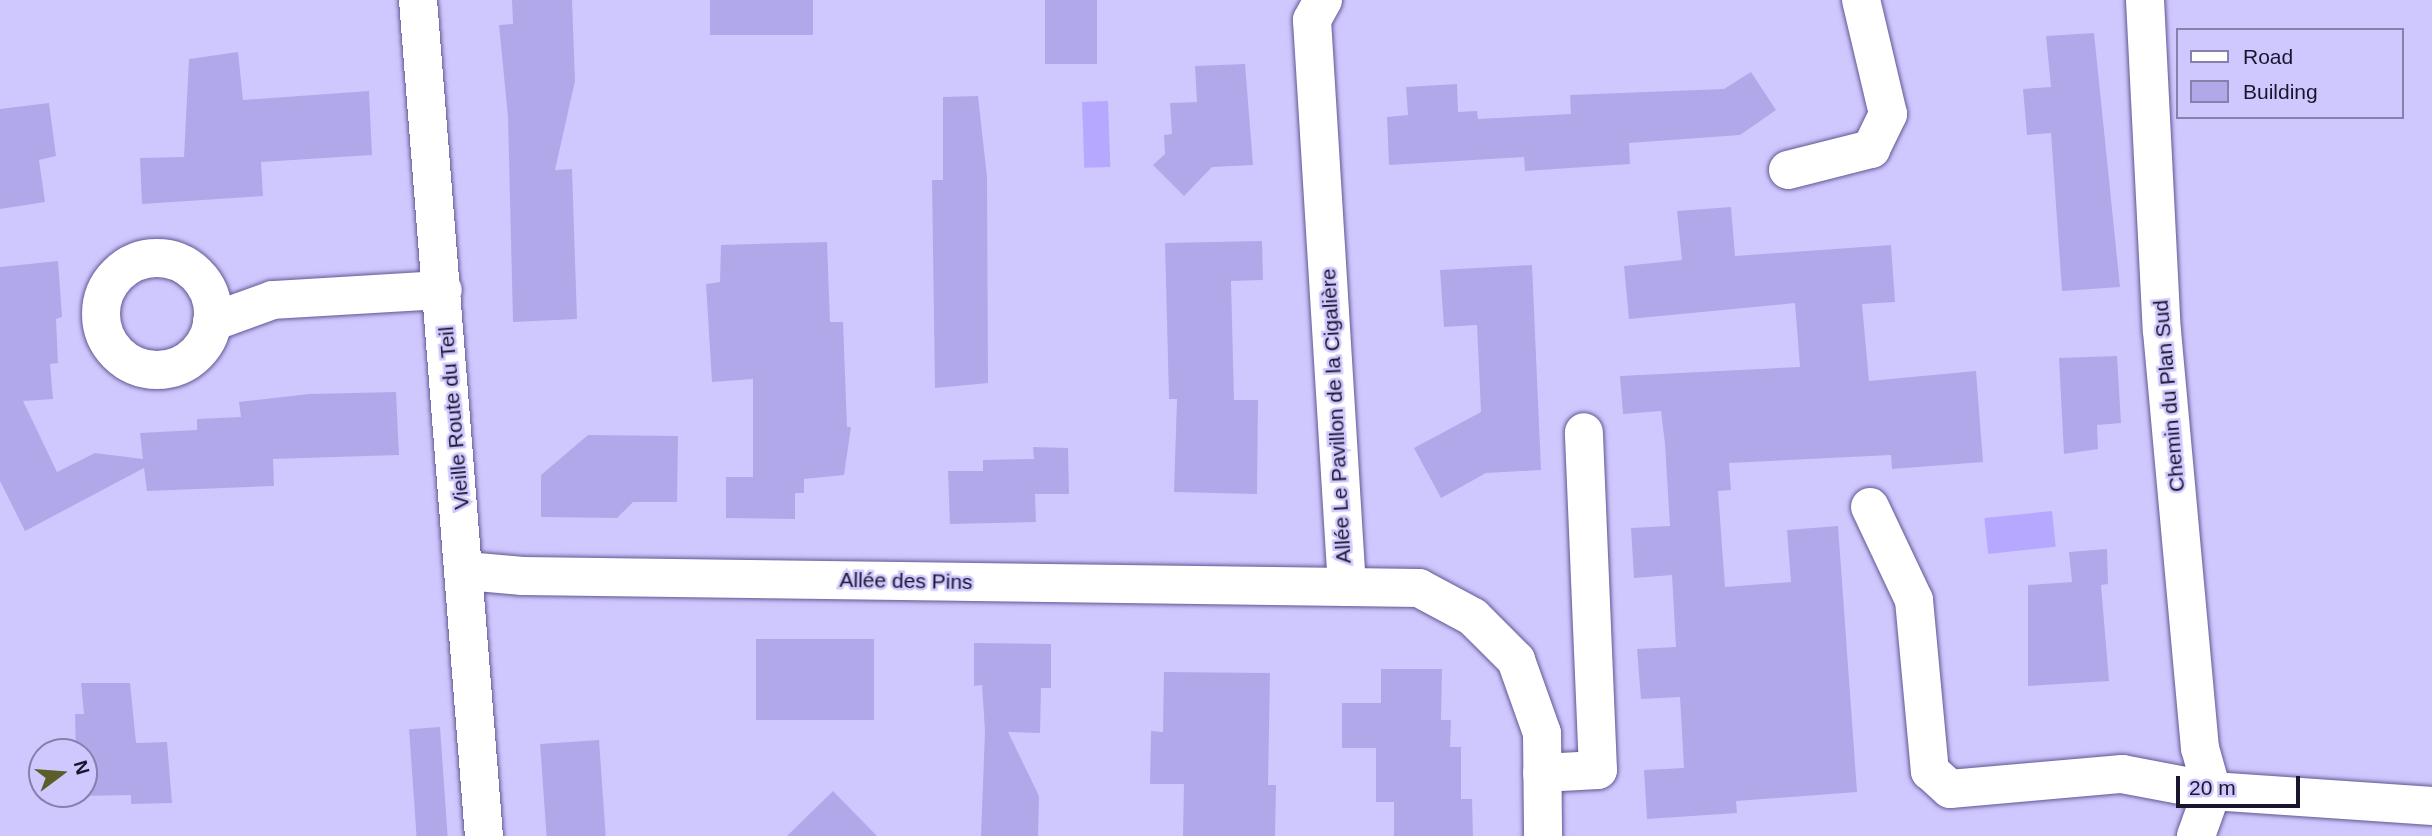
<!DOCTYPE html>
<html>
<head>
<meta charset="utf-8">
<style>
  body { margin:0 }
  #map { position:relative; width:2432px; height:836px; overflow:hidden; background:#cfc8fe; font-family:Helvetica,sans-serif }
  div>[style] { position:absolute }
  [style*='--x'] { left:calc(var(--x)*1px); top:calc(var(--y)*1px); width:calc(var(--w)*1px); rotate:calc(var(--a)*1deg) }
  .water>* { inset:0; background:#b6a8fe; transform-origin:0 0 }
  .building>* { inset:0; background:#b1a8e9; transform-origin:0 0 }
  .roads { filter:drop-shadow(0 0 2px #625894) drop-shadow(0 0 2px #625894) }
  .minor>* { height:38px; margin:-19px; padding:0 19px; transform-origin:19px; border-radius:19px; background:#fff }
  .minor>.ring { margin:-19px; padding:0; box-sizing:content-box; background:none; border:38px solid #fff; border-radius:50% }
  span { translate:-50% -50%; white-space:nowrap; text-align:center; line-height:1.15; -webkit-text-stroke:5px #cfc8fe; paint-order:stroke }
  .street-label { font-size:21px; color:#1a152e }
  .legend { position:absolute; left:2176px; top:28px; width:228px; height:91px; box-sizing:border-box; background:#cfc8fe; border:2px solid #8780ab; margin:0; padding:9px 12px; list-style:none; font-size:21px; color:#1a152e }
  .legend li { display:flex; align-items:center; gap:14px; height:35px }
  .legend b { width:35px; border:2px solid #8780ab }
  .north { position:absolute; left:28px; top:738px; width:70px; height:70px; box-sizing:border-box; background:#cfc8fe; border:2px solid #8780ab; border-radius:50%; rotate:74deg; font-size:19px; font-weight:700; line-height:28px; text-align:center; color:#1a152e }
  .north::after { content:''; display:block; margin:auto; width:24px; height:32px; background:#5b5d2a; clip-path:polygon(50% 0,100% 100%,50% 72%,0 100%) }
  .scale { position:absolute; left:2176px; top:776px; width:124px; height:32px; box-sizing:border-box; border:4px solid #1a152e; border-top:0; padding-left:9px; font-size:21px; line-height:24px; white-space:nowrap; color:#1a152e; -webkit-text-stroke:5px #cfc8fe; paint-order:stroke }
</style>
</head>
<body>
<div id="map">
  <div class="water">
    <i style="left:1108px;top:101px;width:66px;height:26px;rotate:88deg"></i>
    <i style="left:2052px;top:511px;width:36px;height:68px;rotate:84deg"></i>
  </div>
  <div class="building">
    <i style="clip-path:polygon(512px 0,572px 0,575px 81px,555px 170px,572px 169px,577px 319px,513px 322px,508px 117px,499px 25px,513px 24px)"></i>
    <i style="left:710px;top:0;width:103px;height:35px"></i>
    <i style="left:1045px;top:0;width:52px;height:64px"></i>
    <i style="clip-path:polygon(2094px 33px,2120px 287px,2062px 291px,2051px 133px,2027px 135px,2023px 89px,2051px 87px,2046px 36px)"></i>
    <i style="clip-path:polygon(238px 52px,243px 100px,369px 91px,372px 155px,261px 162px,263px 196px,142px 204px,140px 158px,184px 157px,189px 59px)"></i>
    <i style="clip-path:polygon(1245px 64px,1253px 165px,1212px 167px,1184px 196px,1153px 165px,1165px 154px,1164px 135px,1172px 134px,1170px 103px,1197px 102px,1195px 66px)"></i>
    <i style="clip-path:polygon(1751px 72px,1776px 110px,1740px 135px,1629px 143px,1630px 164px,1525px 171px,1524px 157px,1389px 165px,1387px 117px,1408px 115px,1406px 87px,1457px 84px,1458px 112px,1477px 111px,1478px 119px,1571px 114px,1570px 95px,1724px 89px)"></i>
    <i style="clip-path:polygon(978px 96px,987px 177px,988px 383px,935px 388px,932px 180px,943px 180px,943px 97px)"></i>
    <i style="clip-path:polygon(49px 103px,56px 156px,39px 160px,45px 202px,0 209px,0 109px)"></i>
    <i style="clip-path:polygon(1731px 207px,1735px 256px,1891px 245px,1895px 302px,1862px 304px,1869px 381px,1976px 371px,1983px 462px,1892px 469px,1891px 455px,1729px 463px,1731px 490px,1718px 491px,1725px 587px,1791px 582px,1787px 530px,1838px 526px,1857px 792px,1736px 801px,1737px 813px,1647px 819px,1644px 770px,1684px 768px,1680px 697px,1641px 699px,1637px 649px,1676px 647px,1672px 575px,1634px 578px,1631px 528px,1670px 526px,1665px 444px,1661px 411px,1623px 414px,1620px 376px,1800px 367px,1795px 303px,1629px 319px,1624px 266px,1682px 260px,1677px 211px)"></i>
    <i style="clip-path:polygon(1262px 241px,1263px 280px,1231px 281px,1234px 400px,1258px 400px,1257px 494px,1174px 492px,1177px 399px,1169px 399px,1165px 243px)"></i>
    <i style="clip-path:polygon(827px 242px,830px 322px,843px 322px,847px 427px,851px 427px,844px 475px,804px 479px,804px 493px,795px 493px,795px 519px,726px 518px,726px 477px,753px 477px,753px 379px,712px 382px,706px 284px,720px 282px,721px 245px)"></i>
    <i style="clip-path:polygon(58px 261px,62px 317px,56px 319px,58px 363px,50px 364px,53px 399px,23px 401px,57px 472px,95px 453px,143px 459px,140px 433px,197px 430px,197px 419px,241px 417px,239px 402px,309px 394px,396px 392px,399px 455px,273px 459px,274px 486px,147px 491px,144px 468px,25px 531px,0 481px,0 267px)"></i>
    <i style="clip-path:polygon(1532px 265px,1541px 470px,1486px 473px,1441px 498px,1414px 448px,1481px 412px,1477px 325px,1444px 327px,1440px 270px)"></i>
    <i style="clip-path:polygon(2117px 356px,2121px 423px,2097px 425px,2098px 449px,2064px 454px,2059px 358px)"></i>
    <i style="clip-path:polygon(588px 435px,678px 436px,677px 502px,633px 502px,617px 518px,541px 517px,541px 475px)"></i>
    <i style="clip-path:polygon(1033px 447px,1068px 448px,1069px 494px,1035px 494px,1036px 522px,950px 524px,948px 471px,983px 471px,983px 460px,1034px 459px)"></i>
    <i style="clip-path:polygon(2107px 549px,2108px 584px,2101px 585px,2109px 681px,2028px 686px,2028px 585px,2072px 582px,2069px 552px)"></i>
    <i style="left:756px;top:639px;width:118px;height:81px"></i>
    <i style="clip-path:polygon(974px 643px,1051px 644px,1051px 688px,1041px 688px,1040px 733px,1008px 732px,1039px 796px,1038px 836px,981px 836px,985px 731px,982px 685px,974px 686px)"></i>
    <i style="clip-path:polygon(1381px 669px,1442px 669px,1441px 720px,1451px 720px,1450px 747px,1461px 747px,1461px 799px,1472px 799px,1473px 836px,1394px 836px,1394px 802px,1376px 802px,1376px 748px,1342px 748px,1342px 703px,1381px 703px)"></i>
    <i style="clip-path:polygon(1164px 672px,1270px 673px,1268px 785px,1276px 785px,1275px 836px,1183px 836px,1184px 784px,1150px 784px,1151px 731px,1163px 732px)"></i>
    <i style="clip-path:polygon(81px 683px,130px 683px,136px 743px,167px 742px,172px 803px,131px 804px,131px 795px,78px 796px,84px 794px,84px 752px,76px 752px,75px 714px,84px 714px)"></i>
    <i style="left:440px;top:727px;width:109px;height:31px;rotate:86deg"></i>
    <i style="left:599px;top:740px;width:96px;height:59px;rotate:86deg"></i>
    <i style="clip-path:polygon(833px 791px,877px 836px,787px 836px)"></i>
  </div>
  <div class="roads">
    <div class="minor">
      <i style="--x:418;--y:0;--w:839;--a:85.49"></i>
      <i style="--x:1323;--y:0;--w:23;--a:119"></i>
      <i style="--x:1312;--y:20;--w:568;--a:86.47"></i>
      <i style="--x:1347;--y:587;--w:72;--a:0.8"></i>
      <i style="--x:1419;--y:588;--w:61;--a:28.2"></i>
      <i style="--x:1473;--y:617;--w:61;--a:45"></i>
      <i style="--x:1516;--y:660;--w:77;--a:70.4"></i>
      <i style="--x:1542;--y:733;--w:103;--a:89.4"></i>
      <i style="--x:2145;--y:0;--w:331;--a:87.1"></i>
      <i style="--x:2162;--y:331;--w:419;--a:84.8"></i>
      <i style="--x:2200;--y:748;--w:45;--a:74.4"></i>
      <i style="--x:2212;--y:791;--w:48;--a:109.6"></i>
      <i style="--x:1788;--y:170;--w:86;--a:-14.2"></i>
      <i style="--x:1871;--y:149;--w:39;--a:-64"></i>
      <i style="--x:1888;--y:114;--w:117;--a:-103.3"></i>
      <i class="ring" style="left:101px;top:258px;width:74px;height:74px"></i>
      <i style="--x:212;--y:322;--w:65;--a:-19.8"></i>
      <i style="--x:273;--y:300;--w:170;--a:-3.4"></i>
      <i style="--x:1870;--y:507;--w:103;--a:64.7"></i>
      <i style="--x:1914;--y:600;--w:172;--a:84.7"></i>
      <i style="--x:1930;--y:771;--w:27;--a:42"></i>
      <i style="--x:1950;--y:789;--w:173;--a:-5"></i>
      <i style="--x:2122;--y:774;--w:92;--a:10.7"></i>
      <i style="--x:2212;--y:791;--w:221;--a:3.9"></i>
      <i style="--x:466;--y:571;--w:57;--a:5"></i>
      <i style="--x:523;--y:576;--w:824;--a:0.76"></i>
      <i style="--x:1542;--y:773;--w:56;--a:-3.1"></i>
      <i style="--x:1598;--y:770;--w:338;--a:-92.4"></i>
    </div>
  </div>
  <div class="street-label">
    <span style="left:2169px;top:396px;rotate:-95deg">Chemin du Plan Sud</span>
    <span style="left:1336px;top:416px;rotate:-93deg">Allée Le Pavillon de la Cigalière</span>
    <span style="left:454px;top:418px;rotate:-95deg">Vieille Route du Teil</span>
    <span style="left:906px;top:581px;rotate:1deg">Allée des Pins</span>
  </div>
  <ul class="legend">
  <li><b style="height:9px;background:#fff"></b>Road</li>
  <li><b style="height:19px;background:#b1a8e9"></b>Building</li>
  </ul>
  <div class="north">N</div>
  <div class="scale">20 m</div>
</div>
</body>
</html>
